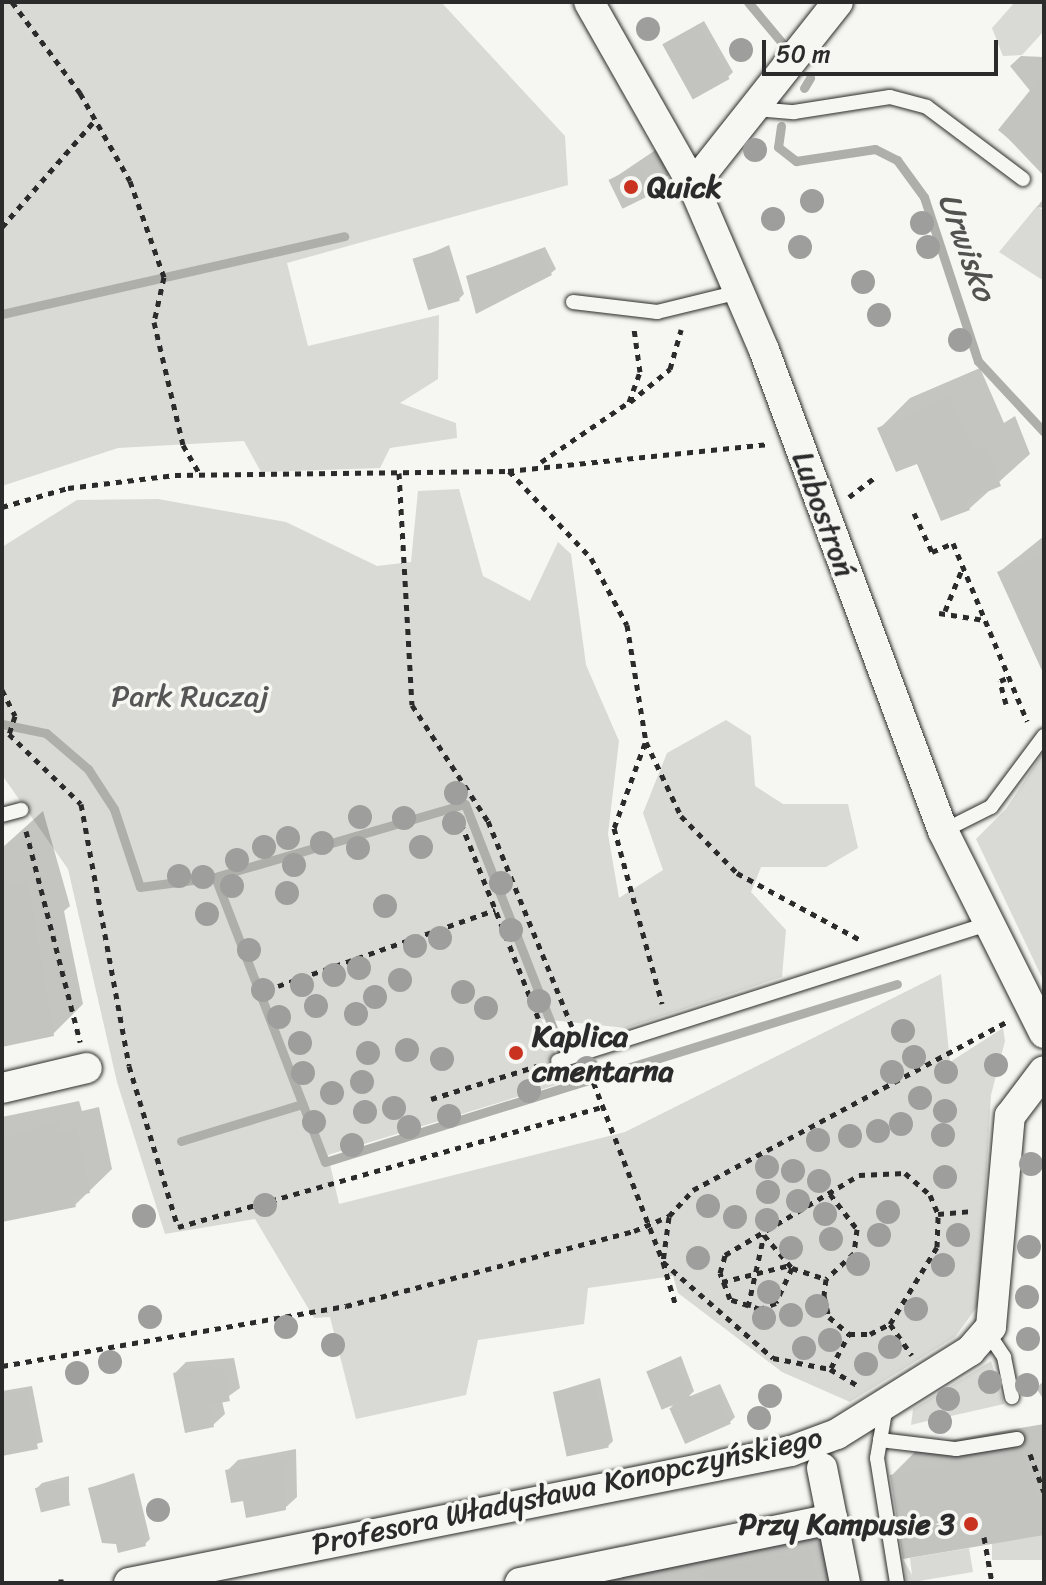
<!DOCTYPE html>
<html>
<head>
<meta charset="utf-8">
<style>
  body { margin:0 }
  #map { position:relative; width:1046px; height:1585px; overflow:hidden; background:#f6f6f2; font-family:Sriracha,sans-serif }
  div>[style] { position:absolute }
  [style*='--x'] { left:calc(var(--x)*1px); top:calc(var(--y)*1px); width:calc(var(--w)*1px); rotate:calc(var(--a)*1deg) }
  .green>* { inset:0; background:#d9d9d5; transform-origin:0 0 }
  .shadow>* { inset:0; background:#0003 }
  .stream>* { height:9px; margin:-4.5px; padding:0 4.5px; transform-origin:4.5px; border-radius:4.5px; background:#aeaeab }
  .building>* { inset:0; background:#c3c3c0; transform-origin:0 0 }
  .path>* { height:5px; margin-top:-2.5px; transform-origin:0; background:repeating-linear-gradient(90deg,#2b2b2b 0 6px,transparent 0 12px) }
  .roads { filter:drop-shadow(0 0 2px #2b2b2b) drop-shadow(0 0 2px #2b2b2b) }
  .service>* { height:14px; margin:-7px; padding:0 7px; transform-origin:7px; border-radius:7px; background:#f6f6f2 }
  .minor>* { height:30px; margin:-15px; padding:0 15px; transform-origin:15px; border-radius:15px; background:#f6f6f2 }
  .trees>* { width:24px; height:24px; margin:-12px; border-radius:50%; background:#9e9e9c }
  .dots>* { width:22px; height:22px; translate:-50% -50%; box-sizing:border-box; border:4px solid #f6f6f2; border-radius:50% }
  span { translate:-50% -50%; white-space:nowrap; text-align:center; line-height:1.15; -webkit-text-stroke:7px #f6f6f2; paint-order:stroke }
  .poi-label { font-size:30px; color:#2b2b2b; font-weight:700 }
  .left { translate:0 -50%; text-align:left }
  .right { translate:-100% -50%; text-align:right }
  .street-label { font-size:30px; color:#2b2b2b }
  .park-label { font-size:30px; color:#565656 }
  .water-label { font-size:32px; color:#525251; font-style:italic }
  .frame { position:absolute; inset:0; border:4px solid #2b2b2b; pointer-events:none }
  .scale { position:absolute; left:762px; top:40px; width:236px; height:36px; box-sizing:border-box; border:4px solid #2b2b2b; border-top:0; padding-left:10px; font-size:24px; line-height:28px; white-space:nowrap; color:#2b2b2b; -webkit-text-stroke:6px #f6f6f2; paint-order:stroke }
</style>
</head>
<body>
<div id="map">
  <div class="green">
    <i style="clip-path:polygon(2px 2px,441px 2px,565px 136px,568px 185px,287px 263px,308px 346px,439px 315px,438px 379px,400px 403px,456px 423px,457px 438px,390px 448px,380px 468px,261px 472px,244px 441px,118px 448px,2px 486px)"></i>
    <i style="clip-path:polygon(1015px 2px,1044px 2px,1044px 31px,1022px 55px,1003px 56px,992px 28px)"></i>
    <i style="clip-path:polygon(1037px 206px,1044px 211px,1044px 281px,999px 252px)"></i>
    <i style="clip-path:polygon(459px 489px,483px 576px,530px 601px,558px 542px,571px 554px,586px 665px,619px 741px,608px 834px,619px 898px,663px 870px,643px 813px,667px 753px,726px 720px,751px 736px,755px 786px,783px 804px,848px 804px,858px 848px,826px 867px,761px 867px,751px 892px,786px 930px,782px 977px,626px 1028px,541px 1019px,566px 1082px,328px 1155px,339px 1204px,625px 1132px,941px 974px,950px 1062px,1003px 1028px,1005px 1041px,991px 1095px,979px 1304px,955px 1337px,850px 1402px,782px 1372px,678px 1293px,673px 1276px,588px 1288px,584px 1324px,478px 1340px,466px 1395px,356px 1419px,330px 1317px,314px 1318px,255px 1219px,165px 1234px,117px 1082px,68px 869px,2px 775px,2px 547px,77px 500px,158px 499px,286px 522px,377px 566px,411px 562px,418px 491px)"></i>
    <i style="clip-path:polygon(1044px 751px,1044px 982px,976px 839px,1006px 809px)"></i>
    <i style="clip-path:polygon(991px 1361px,1004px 1404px,951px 1416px,944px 1433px,927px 1421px,911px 1425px,913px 1409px)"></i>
    <i style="left:1044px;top:1535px;width:25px;height:52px;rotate:90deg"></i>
    <i style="clip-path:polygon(969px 1548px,973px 1572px,907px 1583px,903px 1559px,912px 1575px,910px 1558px)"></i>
  </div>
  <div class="shadow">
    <i style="clip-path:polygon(704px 21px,733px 72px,728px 77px,665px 44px)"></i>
    <i style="clip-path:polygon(1021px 56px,1044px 57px,1044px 176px,1000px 130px,1031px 92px,1010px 66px)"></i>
    <i style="clip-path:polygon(657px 149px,669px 175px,625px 206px,611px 180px)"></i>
    <i style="clip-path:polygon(1044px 198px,1044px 208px,1037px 207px)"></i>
    <i style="clip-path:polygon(449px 245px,464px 294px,459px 299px,416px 260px)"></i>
    <i style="clip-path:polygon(545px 247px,556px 269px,550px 274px,468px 276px)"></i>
    <i style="clip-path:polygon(980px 368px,1004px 423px,1015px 416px,1030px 454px,969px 509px,879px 429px,910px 398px)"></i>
    <i style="clip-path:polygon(1044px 536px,1044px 670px,999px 572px)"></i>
    <i style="clip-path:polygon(43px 811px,70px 906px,64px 911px,83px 1004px,53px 1034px,2px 1045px,2px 848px)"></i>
    <i style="clip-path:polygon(79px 1101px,82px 1111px,99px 1107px,112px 1169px,75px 1205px,2px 1220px,2px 1117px)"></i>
    <i style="clip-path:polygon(681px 1356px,694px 1391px,688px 1397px,720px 1384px,735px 1417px,729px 1423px,671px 1407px,677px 1401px,648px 1371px)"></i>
    <i style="clip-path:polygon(234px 1358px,240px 1388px,222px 1401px,225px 1414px,213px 1425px,175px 1373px,186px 1362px)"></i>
    <i style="clip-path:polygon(600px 1378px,613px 1441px,608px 1446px,555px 1392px)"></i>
    <i style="clip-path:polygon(1044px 1381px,1044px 1400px,1036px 1388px)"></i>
    <i style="clip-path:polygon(32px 1386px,43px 1442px,2px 1454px,2px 1391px)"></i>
    <i style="clip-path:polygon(1044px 1424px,1044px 1533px,892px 1475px,922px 1445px)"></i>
    <i style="clip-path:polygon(296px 1449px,297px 1497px,285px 1508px,227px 1471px,238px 1460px)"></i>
    <i style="clip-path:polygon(134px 1473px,150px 1539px,145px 1544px,90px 1488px)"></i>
    <i style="clip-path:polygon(69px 1476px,69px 1503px,37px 1488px,42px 1483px)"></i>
    <i style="clip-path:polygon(840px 1521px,853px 1583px,560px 1583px)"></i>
  </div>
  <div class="stream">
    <i style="--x:748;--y:2;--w:62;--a:50.2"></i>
    <i style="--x:804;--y:88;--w:12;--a:-59"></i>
    <i style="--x:781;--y:126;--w:21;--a:98"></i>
    <i style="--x:778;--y:147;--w:23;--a:38"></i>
    <i style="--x:796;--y:161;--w:80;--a:-8.6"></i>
    <i style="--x:875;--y:149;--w:25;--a:27"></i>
    <i style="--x:897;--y:160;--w:46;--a:53.9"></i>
    <i style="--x:924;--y:197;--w:173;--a:71.8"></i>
    <i style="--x:978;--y:361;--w:97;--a:47.1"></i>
    <i style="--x:2;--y:314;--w:351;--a:-12.8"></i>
    <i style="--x:2;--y:724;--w:45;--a:11.6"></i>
    <i style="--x:46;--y:733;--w:55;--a:40.6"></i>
    <i style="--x:88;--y:769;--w:48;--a:57"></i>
    <i style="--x:114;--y:809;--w:82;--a:71.6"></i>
    <i style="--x:140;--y:887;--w:76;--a:-7.6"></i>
    <i style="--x:215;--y:877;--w:260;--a:-16.3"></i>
    <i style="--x:465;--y:804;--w:301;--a:68.6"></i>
    <i style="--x:215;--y:877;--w:305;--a:68.9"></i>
    <i style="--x:325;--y:1162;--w:599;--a:-17.29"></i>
    <i style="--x:181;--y:1141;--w:127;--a:-17"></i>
  </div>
  <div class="building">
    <i style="left:699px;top:24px;width:63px;height:42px;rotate:61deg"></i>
    <i style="clip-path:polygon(1044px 73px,1044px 168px,998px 130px)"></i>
    <i style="left:639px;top:165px;width:32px;height:34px;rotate:64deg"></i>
    <i style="left:444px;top:249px;width:54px;height:33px;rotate:73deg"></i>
    <i style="clip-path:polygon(540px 251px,552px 275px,476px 314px,466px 276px)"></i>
    <i style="clip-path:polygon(949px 397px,974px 452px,985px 445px,1001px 486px,965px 501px,970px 510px,941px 521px,917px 464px,896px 472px,877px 428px)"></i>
    <i style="clip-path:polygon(1044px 552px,1044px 675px,997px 572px)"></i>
    <i style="clip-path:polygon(28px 881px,54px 1036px,2px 1047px,2px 885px)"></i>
    <i style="clip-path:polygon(57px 1122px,60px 1132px,77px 1128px,90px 1193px,73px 1197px,76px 1207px,2px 1222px,2px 1139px)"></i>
    <i style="left:675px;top:1360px;width:41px;height:31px;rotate:68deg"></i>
    <i style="clip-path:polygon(203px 1367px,223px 1368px,230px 1401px,210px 1405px,214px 1427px,185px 1433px,173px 1373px)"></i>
    <i style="left:595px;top:1383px;width:66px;height:43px;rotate:78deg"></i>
    <i style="left:715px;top:1388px;width:39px;height:50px;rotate:66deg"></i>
    <i style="clip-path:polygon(27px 1390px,38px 1449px,2px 1456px,2px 1395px)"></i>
    <i style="clip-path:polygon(1022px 1452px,1044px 1512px,1044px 1535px,903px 1559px,890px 1475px)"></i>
    <i style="clip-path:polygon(284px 1460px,286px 1510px,246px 1518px,243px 1501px,231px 1503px,225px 1470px)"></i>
    <i style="clip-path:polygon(129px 1477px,146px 1546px,118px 1553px,116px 1544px,102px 1543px,88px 1488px)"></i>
    <i style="left:64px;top:1481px;width:25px;height:30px;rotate:76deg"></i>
    <i style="clip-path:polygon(811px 1549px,818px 1583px,703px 1583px,702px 1571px)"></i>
  </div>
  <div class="path">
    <i style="--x:12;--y:2;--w:114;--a:53.2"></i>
    <i style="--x:80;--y:93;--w:101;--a:60.4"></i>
    <i style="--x:130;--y:181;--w:102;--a:70.5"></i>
    <i style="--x:164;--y:277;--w:46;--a:102.5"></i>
    <i style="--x:154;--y:322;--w:126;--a:76.7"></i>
    <i style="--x:183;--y:445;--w:34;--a:60"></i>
    <i style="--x:2;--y:227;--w:142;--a:-49"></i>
    <i style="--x:630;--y:402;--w:52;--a:-39.5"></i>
    <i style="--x:670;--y:369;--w:41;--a:-74.2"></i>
    <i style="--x:541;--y:462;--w:107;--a:-34.3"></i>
    <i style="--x:629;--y:402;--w:32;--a:-70"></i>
    <i style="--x:640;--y:372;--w:43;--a:-97.9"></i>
    <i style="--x:509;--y:471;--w:120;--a:46.7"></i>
    <i style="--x:591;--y:558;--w:76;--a:61.8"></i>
    <i style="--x:627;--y:625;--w:119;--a:80.8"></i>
    <i style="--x:646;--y:742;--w:82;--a:64.7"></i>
    <i style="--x:681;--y:816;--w:80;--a:45.5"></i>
    <i style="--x:737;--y:873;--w:142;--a:28.5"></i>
    <i style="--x:399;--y:473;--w:232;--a:86.8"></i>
    <i style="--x:412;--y:705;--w:139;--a:56.8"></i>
    <i style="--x:488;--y:821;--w:228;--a:67.8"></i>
    <i style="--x:849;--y:497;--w:31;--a:-37"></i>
    <i style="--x:2;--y:507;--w:69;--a:-16.1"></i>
    <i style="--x:68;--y:488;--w:108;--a:-6.9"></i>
    <i style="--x:175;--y:475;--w:333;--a:-0.7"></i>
    <i style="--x:508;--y:471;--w:261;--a:-5.9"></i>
    <i style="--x:914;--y:513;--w:43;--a:65.2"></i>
    <i style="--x:932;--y:552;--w:23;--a:-23"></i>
    <i style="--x:953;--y:543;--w:193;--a:67.4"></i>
    <i style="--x:945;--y:611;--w:48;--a:-67.8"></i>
    <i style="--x:939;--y:613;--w:46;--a:8.8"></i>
    <i style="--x:2;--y:690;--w:29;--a:63"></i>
    <i style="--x:15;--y:716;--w:19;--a:108"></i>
    <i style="--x:9;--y:734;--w:100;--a:44.2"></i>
    <i style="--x:81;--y:804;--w:266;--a:79.6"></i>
    <i style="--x:129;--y:1066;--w:168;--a:73.1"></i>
    <i style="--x:178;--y:1227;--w:440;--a:-15.8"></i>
    <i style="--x:1006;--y:704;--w:24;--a:-105"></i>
    <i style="--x:1000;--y:681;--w:10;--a:-24"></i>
    <i style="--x:645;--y:743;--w:90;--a:110"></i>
    <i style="--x:614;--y:828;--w:182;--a:74.7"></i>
    <i style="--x:461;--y:823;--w:217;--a:68.4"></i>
    <i style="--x:26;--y:831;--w:218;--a:75.6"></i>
    <i style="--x:278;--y:986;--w:230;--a:-19.3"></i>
    <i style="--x:589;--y:1071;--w:205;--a:68.8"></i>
    <i style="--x:663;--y:1262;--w:146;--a:41.1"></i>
    <i style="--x:773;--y:1358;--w:58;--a:10.9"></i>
    <i style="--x:830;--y:1369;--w:31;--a:31"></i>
    <i style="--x:431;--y:1099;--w:111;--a:-17.3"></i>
    <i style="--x:830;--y:1194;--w:44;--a:52.4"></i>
    <i style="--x:857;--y:1229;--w:24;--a:97"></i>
    <i style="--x:854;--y:1253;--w:38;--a:137"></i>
    <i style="--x:826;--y:1279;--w:17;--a:97"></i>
    <i style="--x:824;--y:1296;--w:22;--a:77"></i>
    <i style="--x:829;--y:1317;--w:26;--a:40"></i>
    <i style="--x:849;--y:1334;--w:21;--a:0"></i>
    <i style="--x:870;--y:1334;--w:22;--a:-27"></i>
    <i style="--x:890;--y:1324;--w:90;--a:-58.6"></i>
    <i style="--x:937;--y:1247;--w:33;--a:-88"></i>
    <i style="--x:669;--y:1217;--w:45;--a:97.6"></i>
    <i style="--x:663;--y:1262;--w:43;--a:73.7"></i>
    <i style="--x:764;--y:1235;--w:43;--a:49.7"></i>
    <i style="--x:792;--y:1268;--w:38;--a:115"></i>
    <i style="--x:776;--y:1303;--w:17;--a:159"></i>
    <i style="--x:760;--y:1309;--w:32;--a:-162"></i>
    <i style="--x:730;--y:1299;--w:28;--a:-111"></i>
    <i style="--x:720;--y:1273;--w:19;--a:-74"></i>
    <i style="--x:725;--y:1255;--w:156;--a:-30.8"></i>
    <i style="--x:859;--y:1175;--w:46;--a:-2.5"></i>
    <i style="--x:905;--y:1173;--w:33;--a:41"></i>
    <i style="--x:930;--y:1195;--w:21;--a:67"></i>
    <i style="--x:938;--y:1214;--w:33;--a:-5"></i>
    <i style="--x:792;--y:1268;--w:36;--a:18"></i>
    <i style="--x:722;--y:1282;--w:70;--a:-14"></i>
    <i style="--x:748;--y:1307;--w:74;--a:-77.5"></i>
    <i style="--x:890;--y:1324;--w:38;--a:55"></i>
    <i style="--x:2;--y:1366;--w:349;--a:-9.9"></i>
    <i style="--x:346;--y:1306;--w:298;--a:-14.6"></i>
    <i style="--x:634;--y:1231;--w:38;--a:-23"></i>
    <i style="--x:669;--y:1216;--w:35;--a:-47"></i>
    <i style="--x:693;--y:1190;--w:357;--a:-28.2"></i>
    <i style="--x:831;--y:1368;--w:38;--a:-62"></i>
    <i style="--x:1030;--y:1454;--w:40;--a:69.8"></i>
    <i style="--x:984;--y:1537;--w:47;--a:80.1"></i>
    <i style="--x:61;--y:1579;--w:4;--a:90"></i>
  </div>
  <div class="roads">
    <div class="service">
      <i style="--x:756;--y:109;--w:38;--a:5"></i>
      <i style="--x:794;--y:112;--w:97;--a:-8.9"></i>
      <i style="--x:890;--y:97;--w:38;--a:15"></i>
      <i style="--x:927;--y:107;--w:120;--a:36.9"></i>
      <i style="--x:573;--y:302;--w:85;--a:6.8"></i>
      <i style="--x:657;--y:312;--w:84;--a:-13.7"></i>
      <i style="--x:2;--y:815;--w:20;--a:-15"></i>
      <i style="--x:943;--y:831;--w:54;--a:-26.6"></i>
      <i style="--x:991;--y:807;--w:89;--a:-53.3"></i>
      <i style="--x:558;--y:1061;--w:447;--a:-17.7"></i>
      <i style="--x:988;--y:1333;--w:29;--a:56"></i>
      <i style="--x:1004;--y:1357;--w:41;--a:78.7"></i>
      <i style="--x:886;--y:1406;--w:53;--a:99.8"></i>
      <i style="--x:877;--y:1458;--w:127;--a:80.9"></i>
      <i style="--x:880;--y:1440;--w:77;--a:6.8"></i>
      <i style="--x:956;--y:1449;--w:62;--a:-9.3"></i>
    </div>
    <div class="minor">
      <i style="--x:589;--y:2;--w:210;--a:60.4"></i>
      <i style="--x:693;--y:185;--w:180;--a:66.7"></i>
      <i style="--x:764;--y:350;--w:513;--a:69.59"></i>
      <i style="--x:943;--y:831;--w:226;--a:63.4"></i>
      <i style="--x:693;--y:185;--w:233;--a:-51.6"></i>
      <i style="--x:2;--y:1088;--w:87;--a:-13.2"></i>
      <i style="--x:822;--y:1468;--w:117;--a:78.7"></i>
      <i style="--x:129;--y:1583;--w:675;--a:-11.28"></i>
      <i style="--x:791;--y:1451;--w:49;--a:-20.3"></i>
      <i style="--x:837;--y:1434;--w:157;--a:-32"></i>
      <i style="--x:970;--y:1351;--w:32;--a:-49"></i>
      <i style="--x:991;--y:1327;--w:212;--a:-84.9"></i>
      <i style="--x:1010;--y:1116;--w:56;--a:-52.9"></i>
      <i style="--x:520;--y:1583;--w:319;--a:-11.6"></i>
    </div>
  </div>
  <div class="trees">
    <i style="left:648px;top:29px"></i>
    <i style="left:741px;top:50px"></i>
    <i style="left:755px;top:150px"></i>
    <i style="left:812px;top:201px"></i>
    <i style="left:773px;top:219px"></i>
    <i style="left:922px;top:223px"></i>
    <i style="left:800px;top:247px"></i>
    <i style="left:928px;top:247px"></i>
    <i style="left:863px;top:282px"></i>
    <i style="left:879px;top:315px"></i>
    <i style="left:960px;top:340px"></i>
    <i style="left:456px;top:793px"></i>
    <i style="left:360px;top:817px"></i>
    <i style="left:404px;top:818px"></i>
    <i style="left:454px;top:823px"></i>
    <i style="left:288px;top:838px"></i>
    <i style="left:322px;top:843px"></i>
    <i style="left:264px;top:847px"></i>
    <i style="left:421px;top:847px"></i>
    <i style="left:358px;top:848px"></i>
    <i style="left:237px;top:860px"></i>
    <i style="left:294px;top:865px"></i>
    <i style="left:179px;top:876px"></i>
    <i style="left:203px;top:877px"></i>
    <i style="left:501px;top:883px"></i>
    <i style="left:232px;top:886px"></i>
    <i style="left:287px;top:893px"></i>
    <i style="left:385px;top:906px"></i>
    <i style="left:207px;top:914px"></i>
    <i style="left:511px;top:930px"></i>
    <i style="left:440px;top:938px"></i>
    <i style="left:415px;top:946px"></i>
    <i style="left:249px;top:950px"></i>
    <i style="left:359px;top:968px"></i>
    <i style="left:334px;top:975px"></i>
    <i style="left:400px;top:980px"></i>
    <i style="left:302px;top:985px"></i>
    <i style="left:263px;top:990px"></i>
    <i style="left:463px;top:992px"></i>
    <i style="left:375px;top:997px"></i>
    <i style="left:539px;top:1001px"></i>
    <i style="left:316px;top:1006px"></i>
    <i style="left:486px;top:1008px"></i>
    <i style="left:356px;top:1014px"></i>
    <i style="left:279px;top:1017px"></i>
    <i style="left:903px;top:1031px"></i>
    <i style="left:300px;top:1043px"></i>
    <i style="left:407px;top:1050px"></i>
    <i style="left:368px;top:1053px"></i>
    <i style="left:914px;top:1057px"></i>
    <i style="left:442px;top:1059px"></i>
    <i style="left:996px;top:1065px"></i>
    <i style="left:587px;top:1068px"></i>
    <i style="left:892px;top:1072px"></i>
    <i style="left:946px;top:1072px"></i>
    <i style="left:303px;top:1073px"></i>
    <i style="left:362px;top:1082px"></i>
    <i style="left:529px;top:1091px"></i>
    <i style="left:332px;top:1093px"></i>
    <i style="left:920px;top:1098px"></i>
    <i style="left:394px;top:1108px"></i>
    <i style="left:945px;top:1111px"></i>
    <i style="left:365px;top:1112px"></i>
    <i style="left:449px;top:1116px"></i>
    <i style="left:314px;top:1122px"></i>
    <i style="left:901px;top:1124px"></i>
    <i style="left:409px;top:1127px"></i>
    <i style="left:878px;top:1131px"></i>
    <i style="left:943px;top:1135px"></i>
    <i style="left:850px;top:1136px"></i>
    <i style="left:818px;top:1140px"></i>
    <i style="left:352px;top:1145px"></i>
    <i style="left:1031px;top:1164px"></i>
    <i style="left:767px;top:1167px"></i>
    <i style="left:793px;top:1171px"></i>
    <i style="left:945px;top:1177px"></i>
    <i style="left:819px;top:1181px"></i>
    <i style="left:768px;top:1192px"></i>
    <i style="left:798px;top:1201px"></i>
    <i style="left:265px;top:1205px"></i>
    <i style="left:708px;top:1206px"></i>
    <i style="left:888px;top:1212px"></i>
    <i style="left:825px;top:1214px"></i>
    <i style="left:144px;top:1216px"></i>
    <i style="left:735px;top:1217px"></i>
    <i style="left:767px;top:1220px"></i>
    <i style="left:879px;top:1235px"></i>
    <i style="left:958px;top:1235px"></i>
    <i style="left:831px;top:1239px"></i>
    <i style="left:1029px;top:1247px"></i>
    <i style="left:791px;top:1248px"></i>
    <i style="left:698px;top:1258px"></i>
    <i style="left:858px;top:1264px"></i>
    <i style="left:943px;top:1265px"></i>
    <i style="left:769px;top:1292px"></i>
    <i style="left:1027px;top:1297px"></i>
    <i style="left:817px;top:1306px"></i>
    <i style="left:916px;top:1309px"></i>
    <i style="left:791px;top:1315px"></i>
    <i style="left:150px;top:1317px"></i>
    <i style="left:764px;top:1318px"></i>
    <i style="left:286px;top:1327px"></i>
    <i style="left:1028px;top:1339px"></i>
    <i style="left:830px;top:1340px"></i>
    <i style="left:333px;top:1345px"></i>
    <i style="left:890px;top:1347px"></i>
    <i style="left:804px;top:1348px"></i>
    <i style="left:110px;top:1362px"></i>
    <i style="left:866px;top:1364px"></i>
    <i style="left:77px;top:1373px"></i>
    <i style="left:990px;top:1382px"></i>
    <i style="left:1027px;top:1385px"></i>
    <i style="left:770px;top:1396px"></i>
    <i style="left:948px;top:1399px"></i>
    <i style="left:759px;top:1418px"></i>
    <i style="left:940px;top:1422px"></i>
    <i style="left:158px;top:1510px"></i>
  </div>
  <div class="dots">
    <i style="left:631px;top:187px;background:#c8321e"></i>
    <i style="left:516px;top:1053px;background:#c8321e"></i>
    <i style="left:971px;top:1524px;background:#c8321e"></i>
  </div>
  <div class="poi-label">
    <span class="left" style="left:647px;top:187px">Quick</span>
    <span class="left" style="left:532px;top:1053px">Kaplica<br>cmentarna</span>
    <span class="right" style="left:955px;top:1524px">Przy Kampusie 3</span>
  </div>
  <div class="street-label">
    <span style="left:824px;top:514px;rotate:70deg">Lubostroń</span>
    <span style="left:567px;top:1491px;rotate:-12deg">Profesora Władysława Konopczyńskiego</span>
  </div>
  <div class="park-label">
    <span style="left:190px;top:696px">Park Ruczaj</span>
  </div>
  <div class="water-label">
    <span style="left:966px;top:247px;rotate:70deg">Urwisko</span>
  </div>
  <div class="frame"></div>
  <div class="scale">50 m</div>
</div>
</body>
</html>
